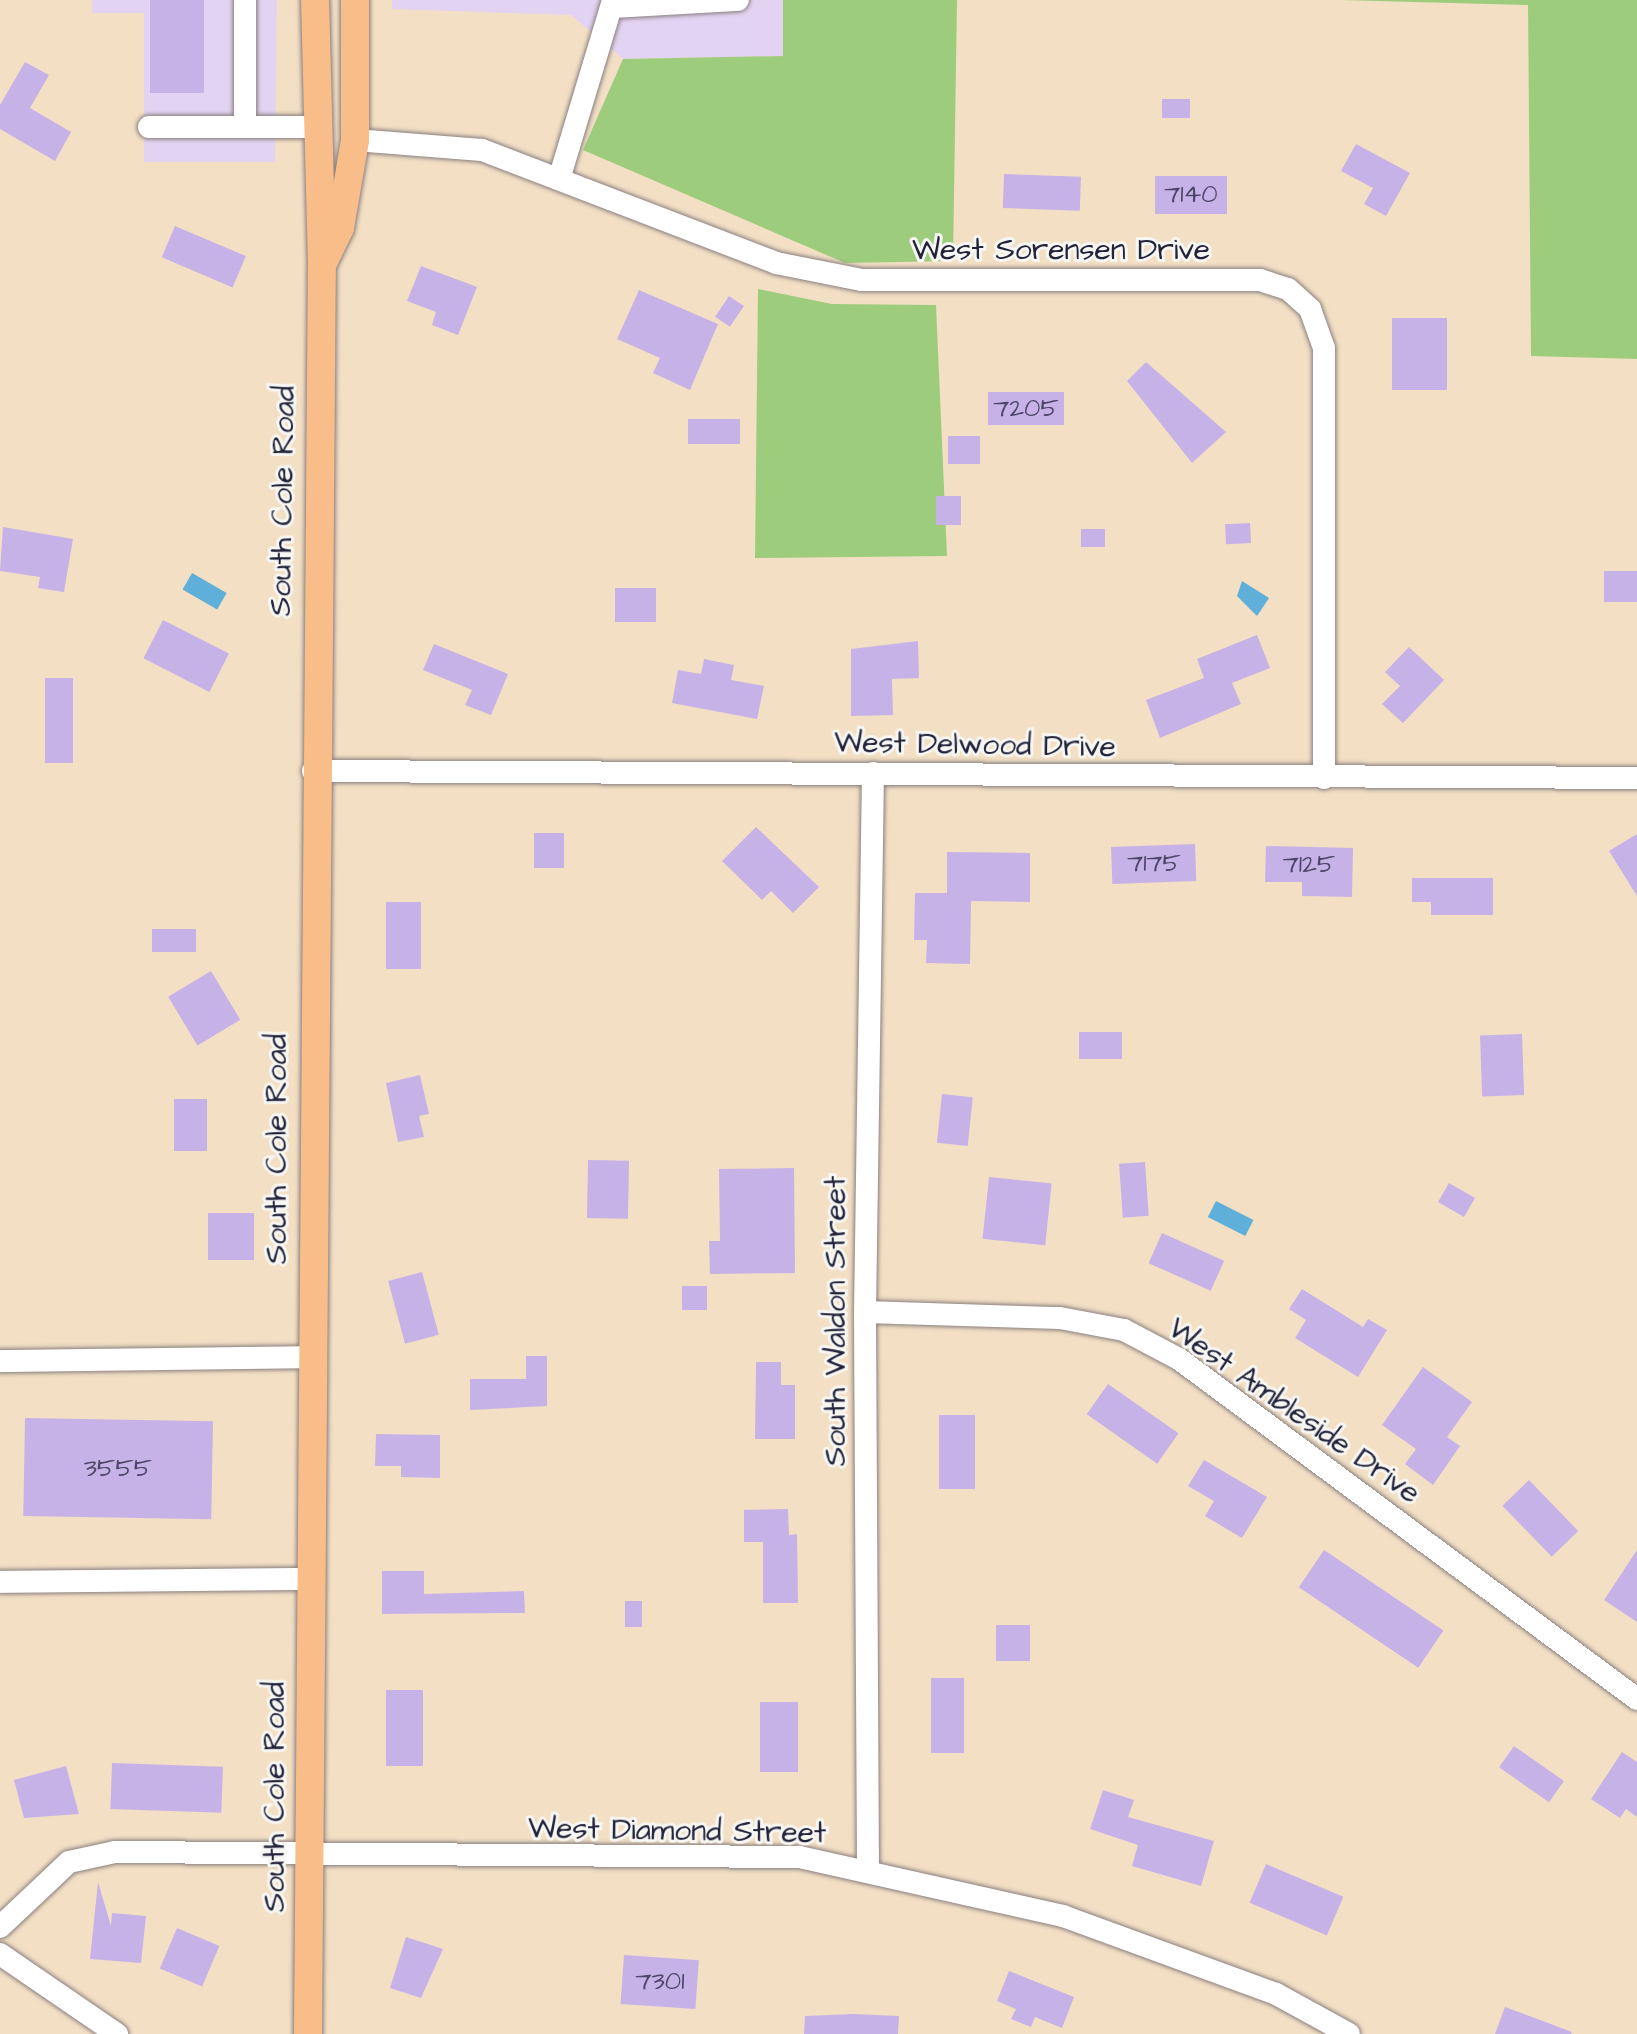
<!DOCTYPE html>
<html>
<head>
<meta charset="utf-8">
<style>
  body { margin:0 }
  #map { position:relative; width:1637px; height:2034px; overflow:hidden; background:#f3dfc4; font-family:"Architects Daughter",sans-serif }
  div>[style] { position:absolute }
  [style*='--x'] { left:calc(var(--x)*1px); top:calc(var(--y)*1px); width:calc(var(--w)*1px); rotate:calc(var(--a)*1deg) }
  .built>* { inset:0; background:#e3d3f2 }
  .green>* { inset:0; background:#9dcd7c }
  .water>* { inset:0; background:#5eafd9; transform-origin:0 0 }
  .building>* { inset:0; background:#c7b2e8; transform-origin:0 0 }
  .roads { filter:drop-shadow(0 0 2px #8a8080) drop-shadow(0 0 2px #8a8080) }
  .minor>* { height:22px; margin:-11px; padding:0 11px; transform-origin:11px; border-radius:11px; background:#fff }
  .major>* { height:28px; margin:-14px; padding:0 14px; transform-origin:14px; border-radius:14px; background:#f8bd89 }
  span { translate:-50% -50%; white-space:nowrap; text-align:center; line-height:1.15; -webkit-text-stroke:6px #f6f6f2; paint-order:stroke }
  .number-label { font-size:26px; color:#4b4666 }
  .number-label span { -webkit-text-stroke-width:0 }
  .street-label { font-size:30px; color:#22223b }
</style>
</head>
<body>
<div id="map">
  <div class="built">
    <i style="clip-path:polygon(92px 0,277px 0,275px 162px,144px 162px,144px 13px,92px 13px)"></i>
    <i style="clip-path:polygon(392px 0,783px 0,783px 56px,623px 59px,571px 15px,392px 9px)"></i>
  </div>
  <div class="green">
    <i style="clip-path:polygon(783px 0,957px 0,953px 261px,845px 263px,583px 150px,623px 59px,783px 56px)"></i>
    <i style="clip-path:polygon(1637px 0,1637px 359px,1531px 356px,1528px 5px,1341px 0)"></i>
    <i style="clip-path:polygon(758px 289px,832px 304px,936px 305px,947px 556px,755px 558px)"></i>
  </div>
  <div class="water">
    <i style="left:192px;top:573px;width:40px;height:19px;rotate:30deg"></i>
    <i style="clip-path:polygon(1242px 581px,1269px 598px,1257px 616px,1237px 596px)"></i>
    <i style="left:1216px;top:1201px;width:42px;height:18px;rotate:27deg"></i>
  </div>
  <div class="building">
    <i style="left:150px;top:0;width:54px;height:93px"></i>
    <i style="clip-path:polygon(25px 62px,49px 75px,30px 108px,71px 132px,55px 161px,0 129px,0 105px)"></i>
    <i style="left:1162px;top:99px;width:28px;height:19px"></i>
    <i style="clip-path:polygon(1356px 144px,1410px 173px,1386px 216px,1364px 204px,1373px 188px,1341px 171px)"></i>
    <i style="left:1004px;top:174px;width:77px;height:34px;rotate:2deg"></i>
    <i style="left:1155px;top:176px;width:72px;height:38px"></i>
    <i style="left:175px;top:226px;width:77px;height:34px;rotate:23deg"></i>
    <i style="clip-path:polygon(421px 266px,477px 287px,458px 335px,432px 325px,436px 312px,407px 301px)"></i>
    <i style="clip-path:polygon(639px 290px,718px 324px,690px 390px,653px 373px,660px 358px,617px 339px)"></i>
    <i style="left:729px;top:296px;width:18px;height:25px;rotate:34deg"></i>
    <i style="left:1392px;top:318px;width:55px;height:72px"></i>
    <i style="clip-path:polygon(1146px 362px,1226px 432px,1192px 463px,1127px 381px)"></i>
    <i style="left:988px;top:392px;width:76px;height:33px"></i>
    <i style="left:740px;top:419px;width:25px;height:52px;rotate:90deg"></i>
    <i style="left:980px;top:436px;width:28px;height:32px;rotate:90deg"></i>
    <i style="left:961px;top:496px;width:29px;height:25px;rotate:90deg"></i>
    <i style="left:1250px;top:523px;width:20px;height:25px;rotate:87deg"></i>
    <i style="clip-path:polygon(3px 527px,73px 539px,64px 592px,38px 588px,40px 577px,0 571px)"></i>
    <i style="left:1105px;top:529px;width:18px;height:24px;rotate:90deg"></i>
    <i style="left:1604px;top:571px;width:33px;height:31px"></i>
    <i style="left:615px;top:588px;width:41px;height:34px"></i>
    <i style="left:163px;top:620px;width:74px;height:43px;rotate:27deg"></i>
    <i style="clip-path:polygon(1257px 635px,1270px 668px,1232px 683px,1241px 704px,1160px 738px,1146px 700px,1204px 678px,1197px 659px)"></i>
    <i style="clip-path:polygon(918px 641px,919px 678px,892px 679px,893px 715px,851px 716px,851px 649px)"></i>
    <i style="clip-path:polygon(434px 644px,508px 674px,491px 715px,465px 705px,472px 690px,423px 670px)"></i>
    <i style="clip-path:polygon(1409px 647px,1444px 680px,1403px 723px,1382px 704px,1400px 686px,1385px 672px)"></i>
    <i style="clip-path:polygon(704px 659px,734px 665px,731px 680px,764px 686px,757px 719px,672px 703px,678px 670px,701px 674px)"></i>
    <i style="left:45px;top:678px;width:28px;height:85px"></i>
    <i style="clip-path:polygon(756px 827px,819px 887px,793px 913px,771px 891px,762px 900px,722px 861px)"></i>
    <i style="left:534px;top:833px;width:30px;height:35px"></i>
    <i style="clip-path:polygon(1637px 834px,1637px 896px,1609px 851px)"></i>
    <i style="left:1195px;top:844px;width:37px;height:84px;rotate:88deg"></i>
    <i style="clip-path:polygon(1266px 846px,1353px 848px,1352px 897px,1302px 896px,1302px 882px,1265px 882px)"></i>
    <i style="clip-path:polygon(947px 852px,1030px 853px,1030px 902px,971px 901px,970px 964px,926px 963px,927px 940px,914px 940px,915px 893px,947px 893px)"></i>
    <i style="clip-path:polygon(1412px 878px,1493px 878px,1493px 915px,1431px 915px,1431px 902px,1412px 902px)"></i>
    <i style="left:386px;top:902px;width:35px;height:67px"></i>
    <i style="left:152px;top:929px;width:44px;height:23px"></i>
    <i style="left:211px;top:971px;width:57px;height:50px;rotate:59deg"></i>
    <i style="left:1079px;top:1032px;width:43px;height:27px"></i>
    <i style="left:1522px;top:1034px;width:61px;height:42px;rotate:88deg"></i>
    <i style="clip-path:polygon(420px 1075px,429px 1114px,419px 1116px,424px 1137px,398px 1142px,386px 1083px)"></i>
    <i style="left:942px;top:1094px;width:31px;height:49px;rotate:6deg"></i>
    <i style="left:174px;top:1099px;width:33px;height:52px"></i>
    <i style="left:588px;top:1160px;width:41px;height:58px;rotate:1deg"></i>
    <i style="left:1145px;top:1162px;width:54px;height:26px;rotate:86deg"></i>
    <i style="clip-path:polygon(794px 1168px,795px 1273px,710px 1274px,709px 1241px,720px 1241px,719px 1169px)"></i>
    <i style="left:989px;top:1177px;width:63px;height:62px;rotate:6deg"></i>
    <i style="left:1449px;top:1183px;width:30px;height:22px;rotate:30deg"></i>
    <i style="left:208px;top:1213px;width:46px;height:47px"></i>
    <i style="left:1162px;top:1233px;width:68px;height:33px;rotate:24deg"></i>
    <i style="left:422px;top:1272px;width:65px;height:35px;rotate:75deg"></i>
    <i style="left:682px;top:1286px;width:25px;height:24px"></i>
    <i style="clip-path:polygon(1302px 1289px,1363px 1327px,1368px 1319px,1387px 1330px,1358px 1377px,1295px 1338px,1306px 1320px,1289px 1309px)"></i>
    <i style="clip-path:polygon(526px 1356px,547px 1356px,547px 1406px,470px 1410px,470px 1379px,526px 1379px)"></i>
    <i style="clip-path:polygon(756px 1362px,781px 1362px,781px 1385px,795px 1385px,795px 1439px,755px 1439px)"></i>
    <i style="clip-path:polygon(1423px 1367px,1472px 1402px,1447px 1437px,1460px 1446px,1433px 1485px,1405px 1464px,1416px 1449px,1382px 1425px)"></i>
    <i style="left:1108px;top:1384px;width:86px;height:37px;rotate:35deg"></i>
    <i style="left:939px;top:1415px;width:36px;height:74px"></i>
    <i style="left:25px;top:1418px;width:188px;height:98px;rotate:1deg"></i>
    <i style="clip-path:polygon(376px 1434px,440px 1435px,440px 1478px,401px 1477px,401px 1466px,375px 1466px)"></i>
    <i style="clip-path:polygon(1204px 1460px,1267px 1497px,1242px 1538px,1205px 1516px,1214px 1501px,1188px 1486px)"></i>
    <i style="left:1529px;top:1480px;width:71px;height:37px;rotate:46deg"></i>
    <i style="clip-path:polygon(788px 1509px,789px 1535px,797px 1534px,798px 1603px,763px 1603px,763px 1542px,744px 1542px,744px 1510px)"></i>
    <i style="left:1324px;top:1550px;width:144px;height:45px;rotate:34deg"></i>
    <i style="clip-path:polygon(1637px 1550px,1637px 1622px,1604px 1600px)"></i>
    <i style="clip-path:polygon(382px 1571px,424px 1571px,424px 1594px,524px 1591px,525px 1613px,382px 1614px)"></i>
    <i style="left:625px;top:1601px;width:17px;height:26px"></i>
    <i style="left:996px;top:1625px;width:34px;height:36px"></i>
    <i style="left:931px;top:1678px;width:33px;height:75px"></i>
    <i style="left:386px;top:1690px;width:37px;height:76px"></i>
    <i style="left:760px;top:1702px;width:38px;height:70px"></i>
    <i style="left:1514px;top:1746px;width:61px;height:26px;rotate:35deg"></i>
    <i style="clip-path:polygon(1622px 1752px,1637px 1762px,1637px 1817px,1626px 1809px,1620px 1818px,1591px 1799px)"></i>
    <i style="left:112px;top:1763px;width:111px;height:46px;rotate:2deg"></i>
    <i style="clip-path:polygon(66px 1766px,79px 1814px,24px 1818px,14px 1780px)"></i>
    <i style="clip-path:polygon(1103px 1790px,1134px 1800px,1128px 1817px,1214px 1841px,1201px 1886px,1132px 1866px,1138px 1845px,1090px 1829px)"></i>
    <i style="left:1266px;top:1864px;width:84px;height:42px;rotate:23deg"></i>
    <i style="clip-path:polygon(98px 1882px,111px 1926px,112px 1913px,146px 1916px,141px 1963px,90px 1959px)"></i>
    <i style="left:177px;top:1928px;width:46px;height:44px;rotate:23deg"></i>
    <i style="clip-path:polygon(406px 1937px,443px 1949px,421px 1998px,390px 1988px)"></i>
    <i style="left:624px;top:1955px;width:75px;height:49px;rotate:4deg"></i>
    <i style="clip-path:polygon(1009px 1971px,1074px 1997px,1062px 2028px,1035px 2017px,1031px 2027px,1011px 2019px,1016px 2009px,997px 2001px)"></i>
    <i style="clip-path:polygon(1505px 2007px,1572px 2032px,1571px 2034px,1495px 2034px)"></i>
    <i style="clip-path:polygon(853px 2014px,899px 2016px,898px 2034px,804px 2034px,805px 2016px)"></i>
  </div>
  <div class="roads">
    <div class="minor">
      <i style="--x:615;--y:7;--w:123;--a:-3.3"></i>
      <i style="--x:149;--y:127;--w:166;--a:0"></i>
      <i style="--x:245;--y:127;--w:127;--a:-90"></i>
      <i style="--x:355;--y:140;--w:127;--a:4.5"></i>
      <i style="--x:482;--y:150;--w:315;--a:21"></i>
      <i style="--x:776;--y:263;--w:88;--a:11.2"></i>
      <i style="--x:862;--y:280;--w:398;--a:0"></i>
      <i style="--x:1260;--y:280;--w:29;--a:18"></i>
      <i style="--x:1288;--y:289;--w:30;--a:42"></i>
      <i style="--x:1310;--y:309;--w:41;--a:70.3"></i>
      <i style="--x:1324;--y:348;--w:430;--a:90"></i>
      <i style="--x:560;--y:176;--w:184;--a:-73.2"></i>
      <i style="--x:313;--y:771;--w:1324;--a:0.3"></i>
      <i style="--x:865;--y:1312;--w:195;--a:1.8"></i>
      <i style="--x:1060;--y:1318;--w:65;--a:10.6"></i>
      <i style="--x:1124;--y:1330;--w:62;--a:27.8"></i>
      <i style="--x:1179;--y:1359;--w:570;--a:36.59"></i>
      <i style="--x:0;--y:1361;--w:311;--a:-0.7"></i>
      <i style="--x:0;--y:1582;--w:310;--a:-0.6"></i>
      <i style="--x:868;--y:1870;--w:558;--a:-90.31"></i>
      <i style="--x:865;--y:1312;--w:539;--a:-89.15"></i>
      <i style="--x:0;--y:1927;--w:95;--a:-43.3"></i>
      <i style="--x:69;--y:1862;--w:47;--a:-12.3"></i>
      <i style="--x:115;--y:1852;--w:684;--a:0.42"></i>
      <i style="--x:799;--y:1857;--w:271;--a:12.6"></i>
      <i style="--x:1063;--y:1916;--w:227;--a:20.1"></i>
      <i style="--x:1276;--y:1994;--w:83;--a:28.7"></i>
      <i style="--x:0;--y:1954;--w:142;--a:34.4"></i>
    </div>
    <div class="major">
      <i style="--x:322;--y:265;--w:41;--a:-64.1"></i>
      <i style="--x:340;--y:228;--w:89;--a:-80.3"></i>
      <i style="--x:355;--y:140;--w:140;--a:-90"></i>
      <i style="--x:308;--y:2034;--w:1769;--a:-89.55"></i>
      <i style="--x:322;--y:265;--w:265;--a:-91.5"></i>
    </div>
  </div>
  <div class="number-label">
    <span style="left:1191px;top:195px">7140</span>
    <span style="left:1026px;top:409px">7205</span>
    <span style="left:1154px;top:864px">7175</span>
    <span style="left:1309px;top:865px">7125</span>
    <span style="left:118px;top:1469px">3555</span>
    <span style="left:660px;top:1982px">7301</span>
  </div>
  <div class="street-label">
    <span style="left:1061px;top:250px">West Sorensen Drive</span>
    <span style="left:283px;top:501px;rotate:-89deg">South Cole Road</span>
    <span style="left:975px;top:745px;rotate:1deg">West Delwood Drive</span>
    <span style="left:277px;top:1149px;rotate:-90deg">South Cole Road</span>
    <span style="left:836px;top:1321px;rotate:-90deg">South Waldon Street</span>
    <span style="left:1294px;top:1411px;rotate:35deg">West Ambleside Drive</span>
    <span style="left:275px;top:1797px;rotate:-90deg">South Cole Road</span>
    <span style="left:677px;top:1831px;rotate:1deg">West Diamond Street</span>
  </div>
</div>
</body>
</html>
